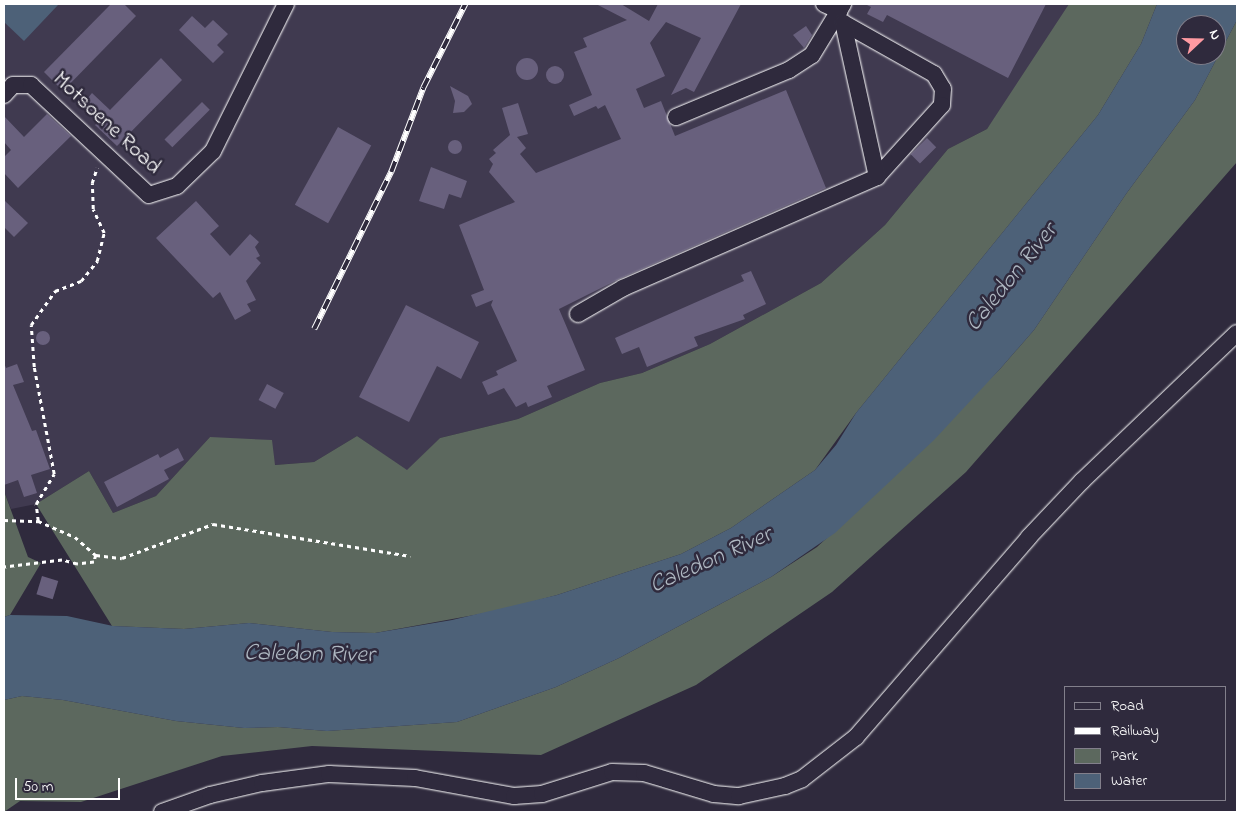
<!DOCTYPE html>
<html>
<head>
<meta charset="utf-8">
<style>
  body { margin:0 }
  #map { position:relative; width:1241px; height:816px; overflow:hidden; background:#2f2a3d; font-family:"Indie Flower",sans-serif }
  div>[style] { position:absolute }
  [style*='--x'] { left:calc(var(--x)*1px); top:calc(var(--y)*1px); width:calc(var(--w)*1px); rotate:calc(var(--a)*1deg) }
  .built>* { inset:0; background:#403a50 }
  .green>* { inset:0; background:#5c685e }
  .water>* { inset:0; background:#4d6178 }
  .building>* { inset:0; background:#68607d; transform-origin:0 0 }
  .round { border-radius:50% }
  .path>* { height:2.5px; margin-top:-1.25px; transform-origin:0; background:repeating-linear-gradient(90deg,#fff 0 4px,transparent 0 8px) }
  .roads { filter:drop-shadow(0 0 1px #fff) drop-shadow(0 0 1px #fff) }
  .minor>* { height:16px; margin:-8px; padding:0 8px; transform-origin:8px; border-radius:8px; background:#2f2a3d }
  .rail>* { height:5.5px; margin-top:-2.75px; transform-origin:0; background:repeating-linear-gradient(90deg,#2f2a3d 0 11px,#fff 0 22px); box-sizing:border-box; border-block:1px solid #fff }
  span { translate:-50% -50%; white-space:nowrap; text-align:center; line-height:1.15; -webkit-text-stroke:5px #2f2a3d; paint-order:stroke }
  .street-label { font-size:22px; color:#fff }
  .water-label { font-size:24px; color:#afb8c2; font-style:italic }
  .frame { position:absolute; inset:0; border:5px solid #fff; pointer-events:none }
  .legend { position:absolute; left:1064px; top:686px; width:162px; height:115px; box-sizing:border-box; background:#2f2a3d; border:1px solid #827f8b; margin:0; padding:6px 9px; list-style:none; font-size:15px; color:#fff }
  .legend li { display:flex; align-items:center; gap:10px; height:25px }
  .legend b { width:25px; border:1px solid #827f8b }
  .north { position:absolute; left:1176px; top:15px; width:50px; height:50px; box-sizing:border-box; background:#2f2a3d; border:1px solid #827f8b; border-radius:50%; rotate:69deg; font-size:14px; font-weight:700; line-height:20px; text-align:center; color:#fff }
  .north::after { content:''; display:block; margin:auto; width:18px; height:22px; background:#ff9aa2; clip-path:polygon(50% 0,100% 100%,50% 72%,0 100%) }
  .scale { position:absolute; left:15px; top:778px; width:105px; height:22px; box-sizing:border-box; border:2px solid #fff; border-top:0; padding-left:6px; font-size:15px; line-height:18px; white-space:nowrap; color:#fff; -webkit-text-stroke:4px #2f2a3d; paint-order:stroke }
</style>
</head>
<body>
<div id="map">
  <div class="built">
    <i style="clip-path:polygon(4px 4px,1069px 4px,1048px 45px,987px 129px,948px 149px,885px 225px,821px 283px,710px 344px,642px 373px,600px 383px,518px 419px,440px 438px,407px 471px,357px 436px,314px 462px,274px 465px,210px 437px,156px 496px,113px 513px,89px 471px,36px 504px,11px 509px,4px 491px)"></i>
  </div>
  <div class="green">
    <i style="clip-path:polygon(1069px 4px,1157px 4px,1141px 44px,1098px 115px,856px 413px,815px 470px,731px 528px,681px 554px,557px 595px,502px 610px,375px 633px,332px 632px,249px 623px,184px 629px,112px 626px,36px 504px,89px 471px,113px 513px,156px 496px,210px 437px,272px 440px,275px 465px,314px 462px,357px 436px,407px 470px,440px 438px,518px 419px,600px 383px,642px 373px,710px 344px,821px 283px,885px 225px,948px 149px,987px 129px)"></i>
    <i style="clip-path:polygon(1237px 20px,1237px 162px,966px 472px,832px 592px,696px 685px,541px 755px,312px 746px,222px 756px,81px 802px,20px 801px,4px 812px,4px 700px,22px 696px,63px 700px,176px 721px,244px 728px,278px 727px,327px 731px,457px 722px,556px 687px,619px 658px,771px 577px,817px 547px,888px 482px,1000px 369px,1034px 330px,1126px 194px,1195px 100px)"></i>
    <i style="clip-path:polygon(4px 491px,28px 557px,41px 563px,10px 615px,4px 617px)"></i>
  </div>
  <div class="water">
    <i style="clip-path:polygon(4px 4px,57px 4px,58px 5px,24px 41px,4px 22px)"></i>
    <i style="clip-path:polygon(evenodd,1157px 4px,1237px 4px,1237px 20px,1195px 100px,1126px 194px,1034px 330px,1000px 369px,934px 440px,835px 533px,771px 577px,619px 658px,556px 687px,457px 722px,327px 731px,278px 727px,244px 728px,176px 721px,63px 700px,22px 696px,4px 700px,4px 617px,10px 615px,67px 616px,113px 626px,184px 629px,249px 623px,332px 632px,375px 633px,452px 620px,557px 595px,681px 554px,731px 528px,815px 470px,836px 445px,856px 413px,1098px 115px,1141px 44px,1157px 4px,1186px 25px,1216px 25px,1216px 55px,1186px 55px,1186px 25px)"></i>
  </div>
  <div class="building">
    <i style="clip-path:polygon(111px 4px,124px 4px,136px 16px,63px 91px,44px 72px)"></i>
    <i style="clip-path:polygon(596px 4px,621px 4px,649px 21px,658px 4px,741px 4px,694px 92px,686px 88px,671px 95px,701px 38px,666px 22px,650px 43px,665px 76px,636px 89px,644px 108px,661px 101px,675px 136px,786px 90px,826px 188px,619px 279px,559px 309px,585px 370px,547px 386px,552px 397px,528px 407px,526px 402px,516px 407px,504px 388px,488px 395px,482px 382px,498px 375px,496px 371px,517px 361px,491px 305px,493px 300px,476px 307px,471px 295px,484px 290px,459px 225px,515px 202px,489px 172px,493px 164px,489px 159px,496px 153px,493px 150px,510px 135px,502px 108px,518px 103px,528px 134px,517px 137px,526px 148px,520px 154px,536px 173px,621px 139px,605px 105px,598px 109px,596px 106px,574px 116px,569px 105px,592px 95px,574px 52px,587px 47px,583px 38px,627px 20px)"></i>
    <i style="clip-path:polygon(865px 4px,1046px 4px,1008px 78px,887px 15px,883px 22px,867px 14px,871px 7px)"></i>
    <i style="clip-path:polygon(192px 16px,205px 28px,213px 20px,228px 34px,217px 45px,224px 52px,213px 63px,179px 30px)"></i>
    <i style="clip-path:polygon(806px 26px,812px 35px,804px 48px,793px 35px)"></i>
    <i style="clip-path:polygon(161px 58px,182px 80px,117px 146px,95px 125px,99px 121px,82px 105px,92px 93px,110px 110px)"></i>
    <i class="round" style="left:516px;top:58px;width:22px;height:22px"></i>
    <i class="round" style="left:546px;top:66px;width:18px;height:18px"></i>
    <i style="clip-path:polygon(450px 86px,468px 96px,472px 104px,464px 112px,453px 113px,455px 101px)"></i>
    <i style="left:202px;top:102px;width:11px;height:53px;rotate:45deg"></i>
    <i style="clip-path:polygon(47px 114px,71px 136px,18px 188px,4px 173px,4px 157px,11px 150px,4px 142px,4px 116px,24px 137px)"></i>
    <i style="left:338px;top:127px;width:38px;height:89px;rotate:29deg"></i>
    <i style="left:927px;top:138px;width:13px;height:23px;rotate:45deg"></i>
    <i class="round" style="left:448px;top:140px;width:14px;height:14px"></i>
    <i style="clip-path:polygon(431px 167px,467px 181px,461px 198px,449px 194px,444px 209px,419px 201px)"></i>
    <i style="clip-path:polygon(4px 200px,28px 223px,14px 237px,4px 227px)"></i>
    <i style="clip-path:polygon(196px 201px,219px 226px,210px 234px,230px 256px,250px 234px,259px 242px,255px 247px,260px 256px,256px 258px,261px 263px,246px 281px,256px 300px,247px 304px,251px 311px,235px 320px,220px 292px,213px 298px,156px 238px)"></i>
    <i style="clip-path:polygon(751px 271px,766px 304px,743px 315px,745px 319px,694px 337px,698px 346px,647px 367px,639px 347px,622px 354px,615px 338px,744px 281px,741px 275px)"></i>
    <i style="clip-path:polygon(406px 305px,479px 342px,461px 379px,437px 366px,409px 422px,359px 397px)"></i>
    <i class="round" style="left:36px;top:331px;width:14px;height:14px"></i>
    <i style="clip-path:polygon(4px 363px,6px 368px,17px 364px,24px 382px,13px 385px,32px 431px,36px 430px,50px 469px,31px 475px,37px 493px,24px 497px,18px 480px,4px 485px)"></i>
    <i style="left:267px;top:384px;width:19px;height:18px;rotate:28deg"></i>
    <i style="clip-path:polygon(178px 448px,184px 460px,164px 470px,169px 479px,117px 507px,104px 482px,158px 454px,160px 458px)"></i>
    <i style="left:42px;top:576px;width:17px;height:19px;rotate:17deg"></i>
  </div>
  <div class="path">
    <i style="--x:4;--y:520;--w:34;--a:2"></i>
    <i style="--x:38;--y:521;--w:40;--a:23.4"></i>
    <i style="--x:75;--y:537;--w:28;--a:41"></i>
    <i style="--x:96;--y:555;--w:7;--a:106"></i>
    <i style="--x:94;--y:562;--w:17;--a:173"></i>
    <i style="--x:77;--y:564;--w:16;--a:-165"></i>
    <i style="--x:62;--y:560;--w:58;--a:173.1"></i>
    <i style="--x:38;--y:521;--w:17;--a:-97"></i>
    <i style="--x:36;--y:504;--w:35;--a:-59"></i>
    <i style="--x:54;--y:474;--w:109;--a:-100.6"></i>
    <i style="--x:34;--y:367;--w:42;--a:-94.1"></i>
    <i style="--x:31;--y:325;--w:42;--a:-54.8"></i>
    <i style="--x:55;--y:291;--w:28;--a:-21"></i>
    <i style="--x:81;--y:281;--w:26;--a:-51"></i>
    <i style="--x:97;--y:261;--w:29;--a:-76"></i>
    <i style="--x:104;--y:233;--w:26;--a:-115"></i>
    <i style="--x:93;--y:209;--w:26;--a:-92"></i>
    <i style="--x:92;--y:183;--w:16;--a:-72"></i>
    <i style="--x:96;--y:555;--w:26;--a:7"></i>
    <i style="--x:122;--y:558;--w:97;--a:-20.5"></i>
    <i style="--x:213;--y:524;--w:200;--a:9.2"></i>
  </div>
  <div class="roads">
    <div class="minor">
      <i style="--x:824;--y:4;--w:17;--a:24"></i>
      <i style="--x:838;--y:20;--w:110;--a:29.4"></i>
      <i style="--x:934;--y:74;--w:17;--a:59"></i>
      <i style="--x:943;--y:89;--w:16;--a:94"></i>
      <i style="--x:942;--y:105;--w:97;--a:132.1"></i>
      <i style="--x:4;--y:95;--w:13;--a:-48"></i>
      <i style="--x:13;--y:85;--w:18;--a:0"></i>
      <i style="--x:31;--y:85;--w:161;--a:43"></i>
      <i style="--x:149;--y:195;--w:29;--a:-18"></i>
      <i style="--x:177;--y:186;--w:50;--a:-44.2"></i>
      <i style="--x:213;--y:151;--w:164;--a:-63.6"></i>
      <i style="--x:676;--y:117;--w:122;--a:-22.6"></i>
      <i style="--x:789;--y:70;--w:27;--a:-33"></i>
      <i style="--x:812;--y:55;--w:60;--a:-58.7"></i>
      <i style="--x:578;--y:314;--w:52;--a:-30"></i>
      <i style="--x:623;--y:288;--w:277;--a:-23.6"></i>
      <i style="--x:877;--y:177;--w:158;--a:-102.4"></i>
      <i style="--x:162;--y:812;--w:51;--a:-19.5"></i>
      <i style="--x:210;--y:795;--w:53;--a:-13"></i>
      <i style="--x:262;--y:783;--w:68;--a:-7.7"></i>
      <i style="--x:329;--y:774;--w:86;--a:2.7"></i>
      <i style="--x:415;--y:778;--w:101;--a:10.3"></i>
      <i style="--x:514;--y:796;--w:28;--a:-4"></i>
      <i style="--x:542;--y:794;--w:73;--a:-17.4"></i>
      <i style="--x:612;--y:772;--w:32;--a:2"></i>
      <i style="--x:644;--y:773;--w:73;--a:16.7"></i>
      <i style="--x:714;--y:794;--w:25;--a:5"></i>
      <i style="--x:739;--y:796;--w:47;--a:-12.3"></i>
      <i style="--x:785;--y:786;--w:18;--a:-22"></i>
      <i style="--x:802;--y:779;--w:68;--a:-37.9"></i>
      <i style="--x:856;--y:737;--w:264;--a:-49.1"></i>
      <i style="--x:1029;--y:537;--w:77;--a:-46.6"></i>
      <i style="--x:1082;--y:481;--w:214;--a:-43.7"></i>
    </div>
  </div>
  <div class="rail">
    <i style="--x:314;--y:329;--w:175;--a:-63.9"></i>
    <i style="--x:391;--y:172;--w:90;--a:-69.1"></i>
    <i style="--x:423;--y:88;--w:94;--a:-63.4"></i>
  </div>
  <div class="street-label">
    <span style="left:106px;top:124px;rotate:43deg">Motsoene Road</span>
  </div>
  <div class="water-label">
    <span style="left:1012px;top:278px;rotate:-51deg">Caledon River</span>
    <span style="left:711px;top:561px;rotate:-24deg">Caledon River</span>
    <span style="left:309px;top:655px;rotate:1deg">Caledon River</span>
  </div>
  <div class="frame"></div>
  <ul class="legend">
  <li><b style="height:6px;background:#2f2a3d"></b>Road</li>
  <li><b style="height:6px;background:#fff"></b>Railway</li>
  <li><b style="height:14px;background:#5c685e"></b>Park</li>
  <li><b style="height:14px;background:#4d6178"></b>Water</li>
  </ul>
  <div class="north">N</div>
  <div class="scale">50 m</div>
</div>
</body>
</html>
